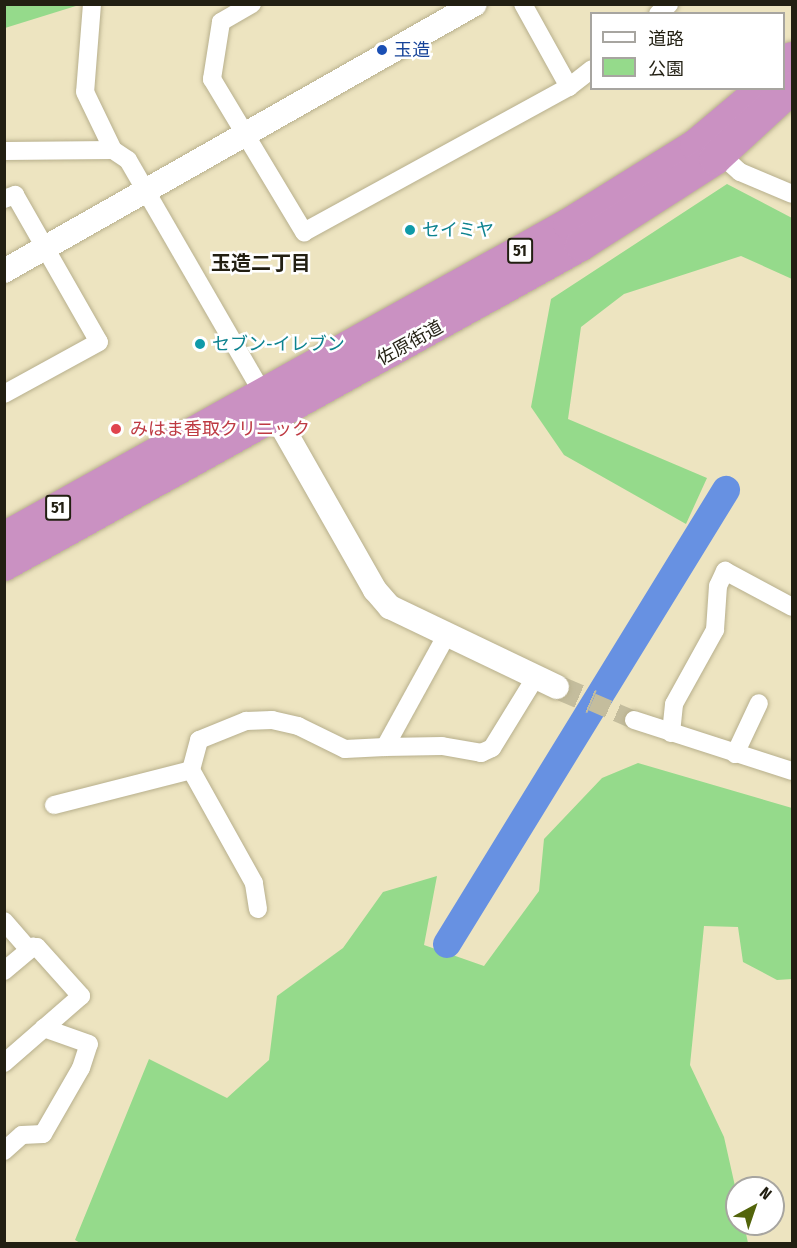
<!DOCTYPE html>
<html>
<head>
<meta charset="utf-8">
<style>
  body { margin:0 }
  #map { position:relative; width:797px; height:1248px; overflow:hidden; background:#ede4c0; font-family:"Fira Sans Condensed","Noto Sans JP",sans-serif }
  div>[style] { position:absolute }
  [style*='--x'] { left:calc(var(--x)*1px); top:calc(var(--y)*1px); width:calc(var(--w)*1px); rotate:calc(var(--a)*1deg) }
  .green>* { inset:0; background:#95da8b }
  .river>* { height:28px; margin:-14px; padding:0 14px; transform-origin:14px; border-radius:14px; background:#6791e2 }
  .street-tunnel>* { height:18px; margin-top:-9px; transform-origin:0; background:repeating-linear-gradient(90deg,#c4bd9d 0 18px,transparent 0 27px) }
  .secondary-tunnel>* { height:24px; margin-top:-12px; transform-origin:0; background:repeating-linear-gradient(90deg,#c4bd9d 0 24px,transparent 0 36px) }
  .roads { filter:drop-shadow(0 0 2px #b7af8c) drop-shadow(0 0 2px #b7af8c) }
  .street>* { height:18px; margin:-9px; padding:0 9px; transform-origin:9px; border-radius:9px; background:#fff }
  .secondary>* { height:24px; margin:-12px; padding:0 12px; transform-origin:12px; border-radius:12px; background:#fff }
  .highway>* { height:32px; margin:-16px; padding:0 16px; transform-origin:16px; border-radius:16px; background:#ca91c2 }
  .dots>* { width:16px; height:16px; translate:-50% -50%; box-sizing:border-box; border:3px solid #fff; border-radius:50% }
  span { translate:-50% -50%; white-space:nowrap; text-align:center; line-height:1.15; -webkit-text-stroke:5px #fff; paint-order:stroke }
  .shield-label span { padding:2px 4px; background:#fff; border:2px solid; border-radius:4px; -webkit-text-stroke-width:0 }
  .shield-label { font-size:16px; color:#221f12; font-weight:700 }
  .transit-label { font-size:18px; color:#164399 }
  .left { translate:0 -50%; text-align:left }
  .culture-label { font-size:18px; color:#0d838f }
  .street-label { font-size:18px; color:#221f12 }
  .health-label { font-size:18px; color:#be3a42 }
  .neighbourhood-label { font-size:20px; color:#221f12; font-weight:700 }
  .frame { position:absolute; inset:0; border:6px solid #221f12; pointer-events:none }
  .legend { position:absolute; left:590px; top:12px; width:195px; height:78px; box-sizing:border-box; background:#fff; border:2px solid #a7a5a0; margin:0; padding:8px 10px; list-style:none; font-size:18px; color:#221f12 }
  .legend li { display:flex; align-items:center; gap:12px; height:30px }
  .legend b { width:30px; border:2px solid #a7a5a0 }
  .north { position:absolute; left:725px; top:1176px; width:60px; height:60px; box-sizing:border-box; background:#fff; border:2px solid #a7a5a0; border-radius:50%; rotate:40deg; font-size:16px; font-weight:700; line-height:24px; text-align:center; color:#221f12 }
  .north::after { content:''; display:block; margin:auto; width:21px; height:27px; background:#52640b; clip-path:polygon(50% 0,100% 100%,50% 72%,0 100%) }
</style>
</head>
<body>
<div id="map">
  <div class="green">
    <i style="clip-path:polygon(5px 4px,79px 4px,79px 5px,5px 28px)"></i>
    <i style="clip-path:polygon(727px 184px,792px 218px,792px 279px,741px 256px,624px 294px,581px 327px,568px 419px,707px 478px,686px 524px,564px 455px,531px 407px,551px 299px)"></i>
    <i style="clip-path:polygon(638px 763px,792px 808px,792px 979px,777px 980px,743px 962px,738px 927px,704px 926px,690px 1065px,724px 1137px,737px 1195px,737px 1224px,744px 1224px,748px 1243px,82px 1244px,75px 1240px,149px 1059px,227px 1098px,269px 1060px,277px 996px,343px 948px,383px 892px,437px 876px,424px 945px,484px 966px,539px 891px,544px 839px,602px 778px)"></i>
  </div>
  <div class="river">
    <i style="--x:447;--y:944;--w:533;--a:-58.43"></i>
  </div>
  <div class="street-tunnel">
    <i style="--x:592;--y:702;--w:46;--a:23.2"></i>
  </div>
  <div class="secondary-tunnel">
    <i style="--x:557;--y:687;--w:38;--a:23"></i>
  </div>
  <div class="roads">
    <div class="street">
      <i style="--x:92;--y:4;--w:88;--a:94.5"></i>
      <i style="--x:85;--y:92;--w:64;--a:64.2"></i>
      <i style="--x:113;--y:150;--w:18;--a:34"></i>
      <i style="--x:128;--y:160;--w:270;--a:60"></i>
      <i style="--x:252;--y:4;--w:36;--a:150"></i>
      <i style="--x:221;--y:22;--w:58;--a:99"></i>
      <i style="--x:212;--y:79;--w:179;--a:59"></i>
      <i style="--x:304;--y:232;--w:302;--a:-28.7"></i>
      <i style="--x:569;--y:87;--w:29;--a:-38"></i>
      <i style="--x:523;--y:4;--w:95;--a:61"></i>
      <i style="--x:658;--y:14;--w:15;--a:-42"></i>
      <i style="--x:4;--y:151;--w:109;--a:-0.5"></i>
      <i style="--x:720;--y:154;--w:27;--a:42"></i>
      <i style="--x:740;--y:172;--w:56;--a:22.9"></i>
      <i style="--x:4;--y:199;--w:12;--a:-20"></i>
      <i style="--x:15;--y:195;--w:169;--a:60.3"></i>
      <i style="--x:99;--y:342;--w:108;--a:151.3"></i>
      <i style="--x:634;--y:720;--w:166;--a:17.9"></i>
      <i style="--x:671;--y:733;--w:29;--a:-84"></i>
      <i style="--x:674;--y:704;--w:85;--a:-61"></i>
      <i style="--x:715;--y:630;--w:44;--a:-86.1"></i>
      <i style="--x:718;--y:586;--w:17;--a:-65"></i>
      <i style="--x:725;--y:571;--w:76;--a:28.2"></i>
      <i style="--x:385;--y:747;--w:57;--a:-1"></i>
      <i style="--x:442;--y:746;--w:40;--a:10"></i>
      <i style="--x:481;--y:753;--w:12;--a:-24"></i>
      <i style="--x:492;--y:748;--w:82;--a:-58.4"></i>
      <i style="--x:735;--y:754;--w:56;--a:-64.8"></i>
      <i style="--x:54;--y:805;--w:141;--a:-14.3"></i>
      <i style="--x:258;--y:909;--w:26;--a:-99"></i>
      <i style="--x:254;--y:883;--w:129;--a:-119.1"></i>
      <i style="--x:191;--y:770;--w:31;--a:-75"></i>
      <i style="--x:199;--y:740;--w:51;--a:-22"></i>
      <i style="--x:246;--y:721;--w:26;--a:-2"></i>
      <i style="--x:272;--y:720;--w:27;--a:13"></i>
      <i style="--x:298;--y:726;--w:52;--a:26.1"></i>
      <i style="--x:345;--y:749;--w:40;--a:-2.9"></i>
      <i style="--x:385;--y:747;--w:127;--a:-61.2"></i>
      <i style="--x:4;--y:921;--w:38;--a:49"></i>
      <i style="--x:4;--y:971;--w:38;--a:-40"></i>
      <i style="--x:33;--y:947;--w:4;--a:0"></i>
      <i style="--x:37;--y:947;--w:66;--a:48.1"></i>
      <i style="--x:81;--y:996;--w:102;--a:139"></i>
      <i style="--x:4;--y:1151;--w:24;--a:-42"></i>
      <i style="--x:22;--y:1135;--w:21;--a:-3"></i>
      <i style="--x:43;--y:1134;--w:76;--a:-60.1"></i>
      <i style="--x:81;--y:1068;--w:25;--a:-72"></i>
      <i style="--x:89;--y:1044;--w:48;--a:-160.4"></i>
    </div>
    <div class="secondary">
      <i style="--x:4;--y:271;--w:541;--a:-29.55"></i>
      <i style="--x:267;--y:400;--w:219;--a:60.4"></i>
      <i style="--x:375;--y:590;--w:23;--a:49"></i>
      <i style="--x:390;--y:607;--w:185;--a:25.6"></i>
    </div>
    <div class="highway">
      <i style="--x:784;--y:67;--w:12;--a:-48"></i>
      <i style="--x:4;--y:538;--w:646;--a:-29.06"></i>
      <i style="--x:569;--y:224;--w:150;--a:-31.9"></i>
      <i style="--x:696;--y:145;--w:82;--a:-40.1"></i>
      <i style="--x:4;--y:565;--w:660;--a:-29.01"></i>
      <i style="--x:581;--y:245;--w:159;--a:-32.7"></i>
      <i style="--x:715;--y:159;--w:105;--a:-42.7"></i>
    </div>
  </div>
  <div class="dots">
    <i style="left:382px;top:50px;background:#1a4fb4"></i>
    <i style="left:410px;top:230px;background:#0f9aa8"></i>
    <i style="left:200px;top:344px;background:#0f9aa8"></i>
    <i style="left:116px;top:429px;background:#e0444e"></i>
  </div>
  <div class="shield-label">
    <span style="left:520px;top:251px">51</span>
    <span style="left:58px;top:508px">51</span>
  </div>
  <div class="transit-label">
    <span class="left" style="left:394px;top:50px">玉造</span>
  </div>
  <div class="culture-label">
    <span class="left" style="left:422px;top:230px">セイミヤ</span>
    <span class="left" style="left:212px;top:344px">セブン-イレブン</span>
  </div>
  <div class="street-label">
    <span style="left:410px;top:343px;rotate:-29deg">佐原街道</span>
  </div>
  <div class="health-label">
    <span class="left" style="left:130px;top:429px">みはま香取クリニック</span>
  </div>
  <div class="neighbourhood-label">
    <span style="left:261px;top:263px">玉造二丁目</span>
  </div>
  <div class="frame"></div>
  <ul class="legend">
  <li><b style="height:8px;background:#fff"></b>道路</li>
  <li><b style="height:16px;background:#95da8b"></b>公園</li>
  </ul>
  <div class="north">N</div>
</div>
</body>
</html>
